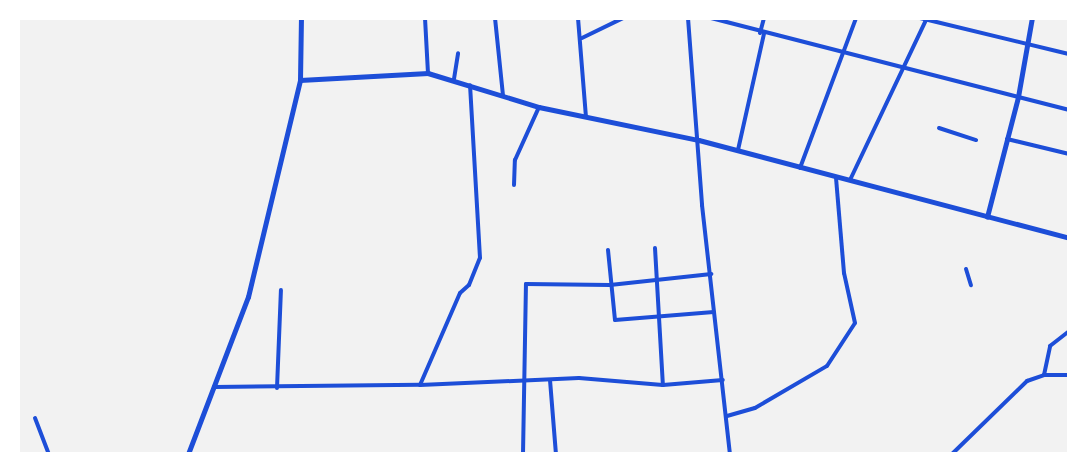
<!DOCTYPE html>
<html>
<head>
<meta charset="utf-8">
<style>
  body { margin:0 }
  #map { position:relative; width:1087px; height:472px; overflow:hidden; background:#f2f2f2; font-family:Helvetica,sans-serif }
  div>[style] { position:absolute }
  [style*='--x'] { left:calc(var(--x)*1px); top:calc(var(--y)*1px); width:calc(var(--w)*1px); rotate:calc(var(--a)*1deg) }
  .minor>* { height:4px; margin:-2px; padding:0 2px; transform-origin:2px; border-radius:2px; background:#1d4ed8 }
  .tertiary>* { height:4.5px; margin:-2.25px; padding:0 2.25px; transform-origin:2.25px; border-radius:2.25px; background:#1d4ed8 }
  span { translate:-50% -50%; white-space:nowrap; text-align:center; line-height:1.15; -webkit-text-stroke:6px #fff; paint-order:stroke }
  .frame { position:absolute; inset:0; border:20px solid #fff; pointer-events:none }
</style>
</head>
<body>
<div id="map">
  <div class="minor">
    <i style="--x:425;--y:18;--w:55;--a:86.9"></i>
    <i style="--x:495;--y:18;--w:77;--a:84.1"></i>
    <i style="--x:578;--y:18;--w:99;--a:85.4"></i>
    <i style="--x:688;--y:18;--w:188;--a:85.7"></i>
    <i style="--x:702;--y:205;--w:251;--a:83.6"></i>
    <i style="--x:711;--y:18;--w:370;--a:14.4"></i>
    <i style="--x:920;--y:18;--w:153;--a:13.6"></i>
    <i style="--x:760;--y:33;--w:16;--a:-75"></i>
    <i style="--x:582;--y:38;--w:46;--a:-26"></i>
    <i style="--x:454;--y:79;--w:26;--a:-81"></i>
    <i style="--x:939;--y:128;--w:39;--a:18"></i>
    <i style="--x:1007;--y:139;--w:64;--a:13.6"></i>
    <i style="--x:738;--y:150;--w:119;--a:-77.4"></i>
    <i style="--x:800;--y:168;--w:160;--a:-69.5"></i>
    <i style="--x:850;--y:180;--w:179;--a:-64.6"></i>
    <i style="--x:514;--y:185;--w:25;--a:-88"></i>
    <i style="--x:515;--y:160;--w:58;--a:-65.6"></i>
    <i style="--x:655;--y:248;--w:137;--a:86.7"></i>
    <i style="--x:608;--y:250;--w:70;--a:84.3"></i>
    <i style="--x:615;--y:320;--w:99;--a:-4.6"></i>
    <i style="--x:966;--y:269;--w:17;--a:73"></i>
    <i style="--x:1044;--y:375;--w:30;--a:-78"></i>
    <i style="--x:1050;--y:346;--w:24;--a:-38"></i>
    <i style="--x:550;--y:380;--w:74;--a:85.4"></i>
    <i style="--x:420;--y:385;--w:100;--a:-66.5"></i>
    <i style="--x:460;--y:293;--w:12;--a:-42"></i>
    <i style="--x:469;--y:285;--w:29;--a:-68"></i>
    <i style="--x:480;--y:258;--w:173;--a:-93.3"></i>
    <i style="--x:214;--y:387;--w:206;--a:-0.6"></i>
    <i style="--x:420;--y:385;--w:159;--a:-2.5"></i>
    <i style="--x:579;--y:378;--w:84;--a:4.8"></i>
    <i style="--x:663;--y:385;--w:60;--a:-4.8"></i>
    <i style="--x:277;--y:388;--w:98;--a:-87.7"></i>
    <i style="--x:727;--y:416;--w:29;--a:-16"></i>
    <i style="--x:755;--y:408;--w:83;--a:-30.3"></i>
    <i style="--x:827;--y:366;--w:51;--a:-56.9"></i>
    <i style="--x:855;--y:323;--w:51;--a:-102.4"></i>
    <i style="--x:844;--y:273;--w:96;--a:-94.8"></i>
    <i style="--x:35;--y:418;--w:39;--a:69"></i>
    <i style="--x:523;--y:454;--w:170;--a:-89"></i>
    <i style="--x:526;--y:284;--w:84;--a:0.7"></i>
    <i style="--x:610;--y:285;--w:102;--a:-6.2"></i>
    <i style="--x:952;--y:454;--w:105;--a:-44.2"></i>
    <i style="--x:1027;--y:381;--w:18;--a:-19"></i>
    <i style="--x:1044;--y:375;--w:25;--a:0"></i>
  </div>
  <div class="tertiary">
    <i style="--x:300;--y:80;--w:128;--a:-3.1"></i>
    <i style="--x:428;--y:73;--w:116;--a:17"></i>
    <i style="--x:539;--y:107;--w:163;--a:11.7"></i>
    <i style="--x:699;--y:140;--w:383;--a:14.8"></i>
    <i style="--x:987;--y:217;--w:124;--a:-75.5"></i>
    <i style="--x:1018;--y:97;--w:80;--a:-80"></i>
    <i style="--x:188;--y:454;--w:168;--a:-69.1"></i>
    <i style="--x:248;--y:297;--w:223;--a:-76.5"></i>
    <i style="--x:300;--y:80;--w:62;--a:-89.1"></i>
  </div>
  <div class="frame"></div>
</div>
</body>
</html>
